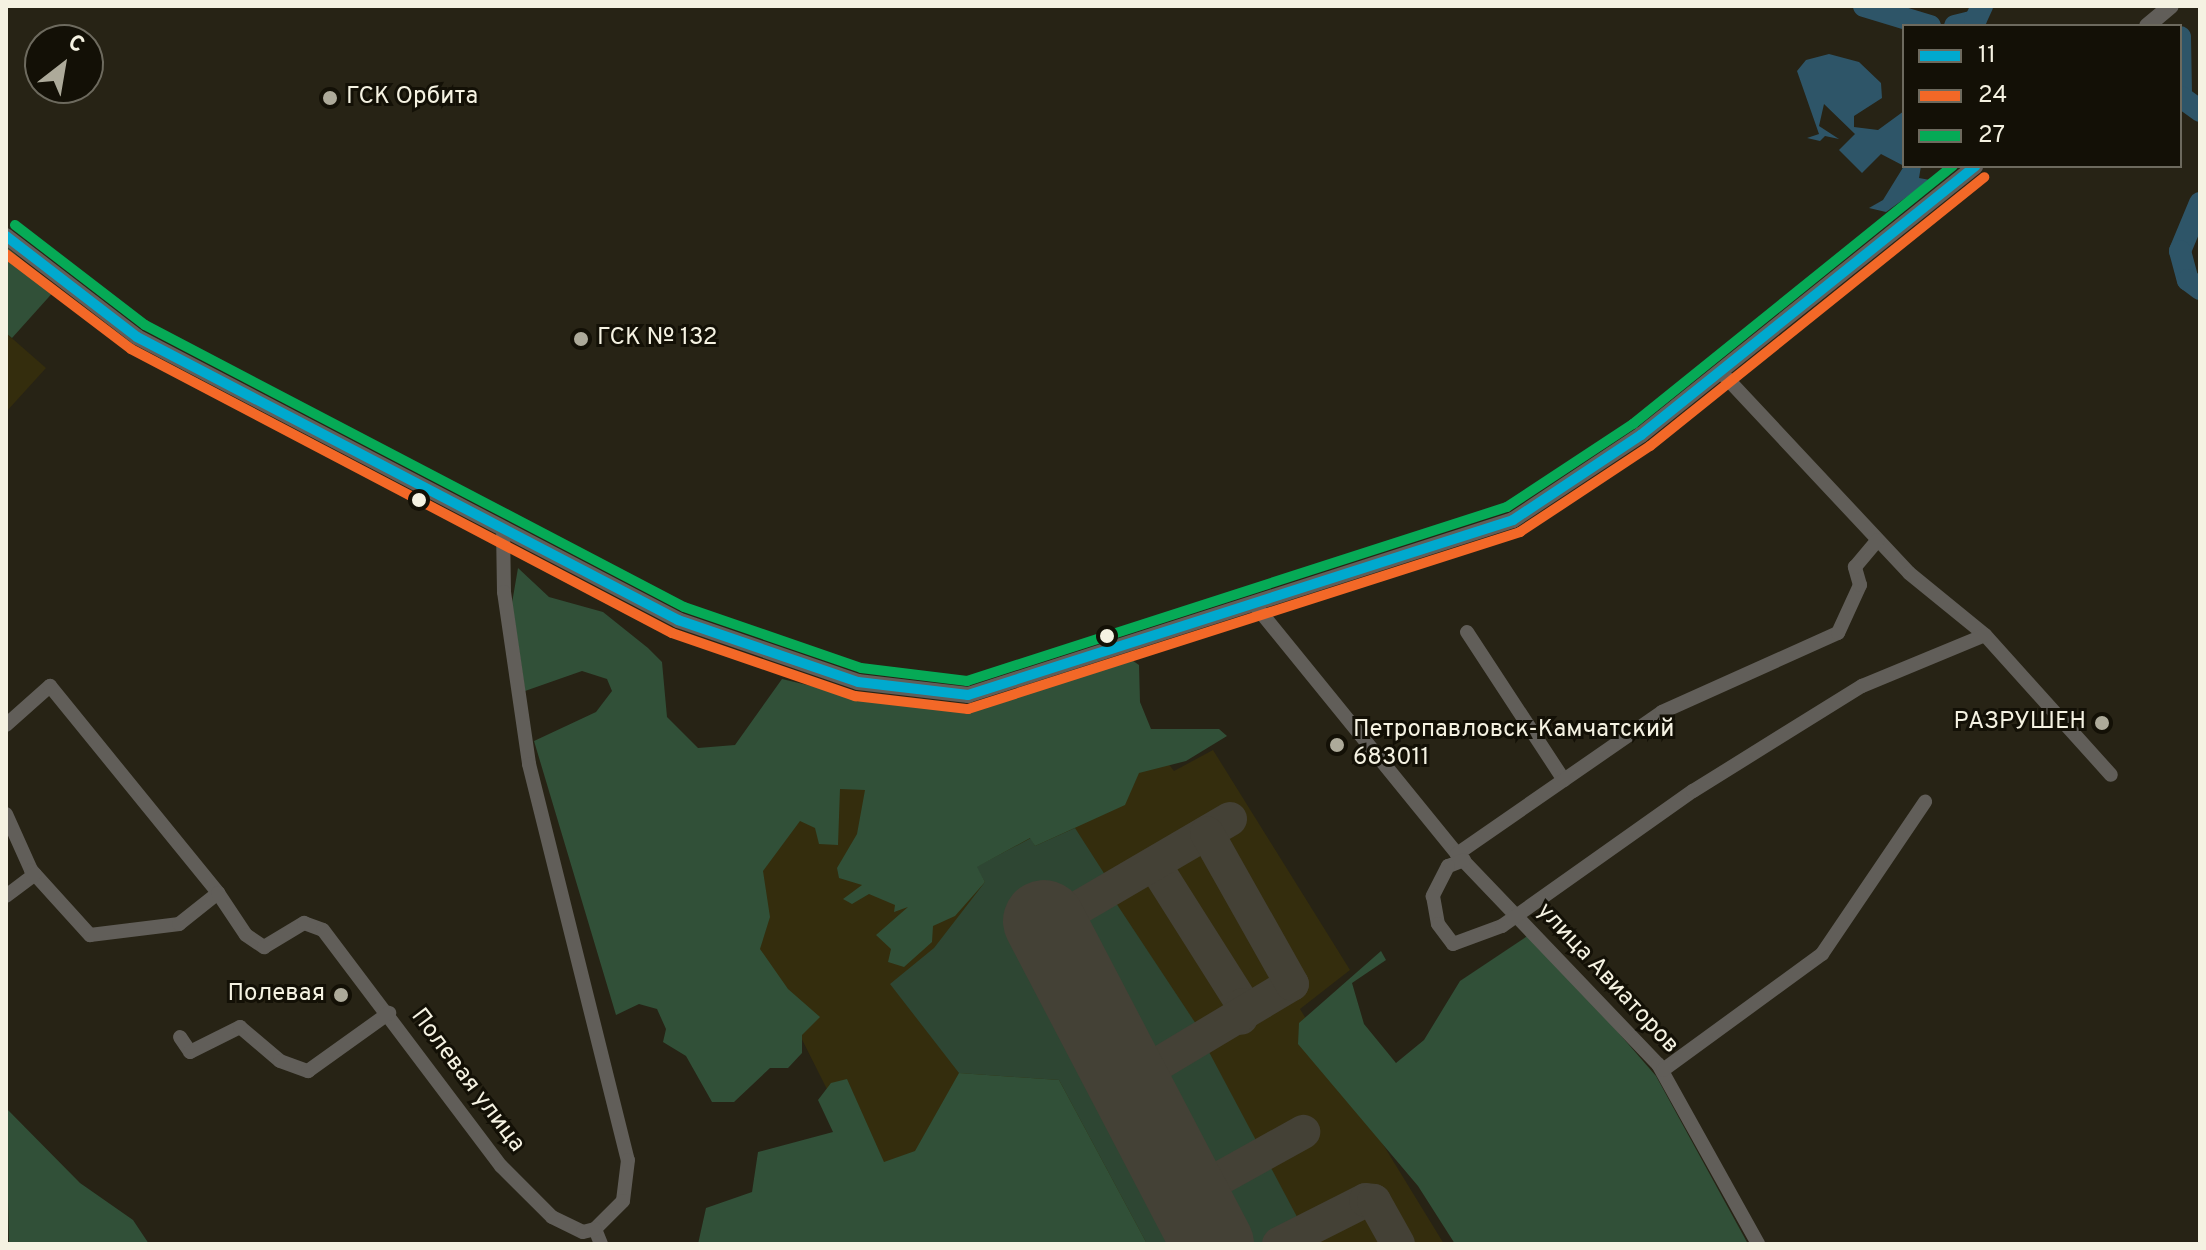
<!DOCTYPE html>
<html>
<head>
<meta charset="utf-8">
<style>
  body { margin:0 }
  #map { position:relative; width:2206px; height:1250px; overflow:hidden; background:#272315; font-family:Overpass,sans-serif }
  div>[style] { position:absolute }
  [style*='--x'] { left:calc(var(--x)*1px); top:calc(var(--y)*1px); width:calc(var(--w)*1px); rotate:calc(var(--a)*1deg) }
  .built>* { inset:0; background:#342d0d }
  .green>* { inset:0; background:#2e4633; transform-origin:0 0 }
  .forest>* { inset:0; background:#315038 }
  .water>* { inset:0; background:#2e5568 }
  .river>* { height:22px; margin:-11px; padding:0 11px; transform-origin:11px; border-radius:11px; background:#2e5568 }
  .taxiway>* { height:34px; margin:-17px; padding:0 17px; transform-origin:17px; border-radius:17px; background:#444136 }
  .runway>* { height:82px; margin:-41px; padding:0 41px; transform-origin:41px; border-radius:41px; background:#444136 }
  .minor>* { height:14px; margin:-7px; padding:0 7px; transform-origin:7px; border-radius:7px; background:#615e59 }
  .tertiary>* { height:16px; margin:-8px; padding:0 8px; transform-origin:8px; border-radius:8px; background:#615e59 }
  .bus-1>* { height:10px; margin:-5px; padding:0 5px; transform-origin:5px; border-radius:5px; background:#00a9ce }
  .bus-2>* { height:10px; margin:-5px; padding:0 5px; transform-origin:5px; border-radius:5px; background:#f36827 }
  .bus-3>* { height:10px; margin:-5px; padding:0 5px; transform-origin:5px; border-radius:5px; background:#06aa56 }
  .dots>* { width:22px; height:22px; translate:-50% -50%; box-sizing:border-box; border:4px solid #131006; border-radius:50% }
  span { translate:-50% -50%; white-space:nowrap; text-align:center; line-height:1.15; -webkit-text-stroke:6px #131006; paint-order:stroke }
  .poi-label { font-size:24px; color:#f5f2e2 }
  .left { translate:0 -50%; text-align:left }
  .right { translate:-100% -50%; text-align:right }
  .street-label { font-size:24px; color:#f5f2e2 }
  .frame { position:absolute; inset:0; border:8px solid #f5f2e2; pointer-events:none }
  .legend { position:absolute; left:1902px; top:24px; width:280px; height:144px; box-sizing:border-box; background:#131006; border:2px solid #6d6a5e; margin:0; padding:10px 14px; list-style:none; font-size:24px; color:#f5f2e2 }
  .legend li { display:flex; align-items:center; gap:16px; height:40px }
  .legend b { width:40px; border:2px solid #6d6a5e }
  .north { position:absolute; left:24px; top:24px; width:80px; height:80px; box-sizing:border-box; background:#131006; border:2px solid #6d6a5e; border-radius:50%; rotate:31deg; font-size:22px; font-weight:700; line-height:32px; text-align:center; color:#f5f2e2 }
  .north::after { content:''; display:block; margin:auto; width:28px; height:36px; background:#adaa9a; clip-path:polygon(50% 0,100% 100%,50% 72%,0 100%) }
</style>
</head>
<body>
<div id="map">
  <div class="built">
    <i style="clip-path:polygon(6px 333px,46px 368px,6px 412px)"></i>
    <i style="clip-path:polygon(967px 717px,1150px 740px,1174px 771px,1213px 750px,1350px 970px,1300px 1009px,1444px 1244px,917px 1244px,885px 1205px,697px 830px)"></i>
  </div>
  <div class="green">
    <i style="clip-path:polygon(1075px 828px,1109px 881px,1019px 934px,1178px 1234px,1174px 1244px,1147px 1244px,1059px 1080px,959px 1073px,890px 984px,934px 948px,985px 882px,976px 867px,1031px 838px,1035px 846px)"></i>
    <i style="clip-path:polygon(1114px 900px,1202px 1033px,1150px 1060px,1076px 920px)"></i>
    <i style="left:1209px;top:1052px;width:104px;height:56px;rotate:62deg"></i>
    <i style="left:1269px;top:1164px;width:67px;height:56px;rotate:62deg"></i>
  </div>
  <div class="forest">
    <i style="clip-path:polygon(6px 246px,56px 289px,12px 338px,6px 333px)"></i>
    <i style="clip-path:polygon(518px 568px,549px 597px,603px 612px,648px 648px,662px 662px,667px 717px,698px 748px,735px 745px,782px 679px,887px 704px,964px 706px,1126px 656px,1139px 665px,1140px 702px,1151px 729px,1219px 729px,1227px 736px,1186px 761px,1139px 773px,1125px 805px,1035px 846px,1030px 838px,977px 867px,985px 882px,955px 916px,933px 926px,932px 942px,904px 967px,888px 962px,891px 949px,876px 935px,908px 907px,894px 912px,895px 905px,869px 894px,852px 904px,843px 899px,862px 885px,839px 878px,837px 868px,857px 834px,865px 790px,840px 789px,838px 845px,819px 844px,815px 828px,800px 821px,763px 871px,770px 917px,760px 949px,788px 989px,820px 1017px,802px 1035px,802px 1053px,788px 1068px,770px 1068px,734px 1102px,712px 1102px,686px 1056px,663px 1042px,666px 1029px,657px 1009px,639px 1004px,616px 1015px,534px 741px,596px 712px,612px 691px,607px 679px,582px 671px,525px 691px,512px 603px)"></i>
    <i style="clip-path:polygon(1532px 933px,1656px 1076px,1748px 1244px,1455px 1244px,1418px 1186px,1298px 1044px,1299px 1023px,1381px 951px,1386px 960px,1352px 983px,1364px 1024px,1396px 1063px,1424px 1040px,1460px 981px)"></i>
    <i style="clip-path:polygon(959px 1073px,1059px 1080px,1147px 1244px,698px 1244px,706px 1208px,752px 1192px,758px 1152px,833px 1132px,818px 1100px,831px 1083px,847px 1079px,884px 1162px,915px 1151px)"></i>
    <i style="clip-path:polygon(6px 1108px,80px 1183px,133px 1220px,149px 1244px,9px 1244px)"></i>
  </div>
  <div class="water">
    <i style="clip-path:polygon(1829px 54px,1859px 62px,1881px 83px,1882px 98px,1854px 116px,1854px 127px,1878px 130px,1904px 111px,1904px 166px,1881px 154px,1862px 173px,1839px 150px,1855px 134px,1824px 104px,1819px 126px,1839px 139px,1825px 136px,1820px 141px,1807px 138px,1819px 134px,1797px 71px,1806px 60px)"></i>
    <i style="clip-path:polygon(1904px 166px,1921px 166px,1919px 178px,1930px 180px,1886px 212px,1869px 208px,1883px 200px)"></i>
  </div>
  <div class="river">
    <i style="--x:1864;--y:6;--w:69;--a:16.9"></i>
    <i style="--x:1955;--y:26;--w:21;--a:-14"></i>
    <i style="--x:1975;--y:21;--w:17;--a:-65"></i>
    <i style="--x:2180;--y:37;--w:60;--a:89"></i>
    <i style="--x:2181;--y:97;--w:24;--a:36"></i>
    <i style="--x:2200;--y:203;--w:52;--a:112.6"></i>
    <i style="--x:2180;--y:251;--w:30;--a:75"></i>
    <i style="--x:2188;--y:280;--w:15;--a:37"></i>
  </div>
  <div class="taxiway">
    <i style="--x:1154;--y:864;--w:167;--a:57.7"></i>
    <i style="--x:1243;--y:1005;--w:13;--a:99"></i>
    <i style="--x:1047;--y:926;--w:212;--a:-30.3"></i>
    <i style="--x:1128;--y:1082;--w:191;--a:-30.9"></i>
    <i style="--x:1292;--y:984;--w:173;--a:-119.4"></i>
    <i style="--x:1188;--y:1196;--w:132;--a:-29.1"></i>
    <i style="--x:1196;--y:1244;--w:16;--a:-40"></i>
    <i style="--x:1279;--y:1244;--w:97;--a:-26.8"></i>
    <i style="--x:1366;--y:1200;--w:8;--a:7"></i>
    <i style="--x:1374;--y:1201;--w:49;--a:60.8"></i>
  </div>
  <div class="runway">
    <i style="--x:1044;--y:921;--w:365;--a:62.4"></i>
  </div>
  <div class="minor">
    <i style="--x:1721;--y:372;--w:275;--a:46.9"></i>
    <i style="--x:1909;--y:573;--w:98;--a:39.2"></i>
    <i style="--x:1985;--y:635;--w:188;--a:48"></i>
    <i style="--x:503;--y:528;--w:64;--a:89.1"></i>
    <i style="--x:504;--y:592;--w:174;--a:81.7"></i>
    <i style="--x:529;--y:764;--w:408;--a:76"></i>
    <i style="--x:628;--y:1160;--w:41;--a:97"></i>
    <i style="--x:623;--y:1201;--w:40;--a:135"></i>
    <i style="--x:595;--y:1229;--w:16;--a:68"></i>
    <i style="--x:1254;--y:604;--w:322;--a:50.9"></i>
    <i style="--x:1457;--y:854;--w:291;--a:46.3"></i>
    <i style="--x:1658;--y:1064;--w:206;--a:60.9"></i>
    <i style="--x:1467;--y:632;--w:177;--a:56.8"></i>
    <i style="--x:6;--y:725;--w:59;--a:-41.6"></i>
    <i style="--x:50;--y:686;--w:267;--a:50.9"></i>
    <i style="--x:6;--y:814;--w:61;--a:65.9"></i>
    <i style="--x:31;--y:870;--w:88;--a:47.8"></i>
    <i style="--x:90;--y:935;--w:90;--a:-7"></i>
    <i style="--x:179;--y:924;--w:50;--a:-38.5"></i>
    <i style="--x:218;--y:893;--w:50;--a:56.3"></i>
    <i style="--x:246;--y:935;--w:22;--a:34"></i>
    <i style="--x:264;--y:947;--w:47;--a:-31"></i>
    <i style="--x:304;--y:923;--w:20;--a:20"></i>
    <i style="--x:323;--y:930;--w:296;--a:53"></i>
    <i style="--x:501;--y:1166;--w:72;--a:45"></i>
    <i style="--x:552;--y:1217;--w:34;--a:26"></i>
    <i style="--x:583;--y:1232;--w:12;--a:-14"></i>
    <i style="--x:1457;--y:854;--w:249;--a:-34.7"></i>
    <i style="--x:1662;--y:712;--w:193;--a:-24.2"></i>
    <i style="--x:1838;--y:633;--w:53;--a:-65.4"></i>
    <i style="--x:1860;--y:585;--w:19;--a:-106"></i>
    <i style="--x:1855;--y:567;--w:35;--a:-50"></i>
    <i style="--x:1464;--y:860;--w:17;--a:159"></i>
    <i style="--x:1448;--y:866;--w:34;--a:117"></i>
    <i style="--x:1433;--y:896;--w:28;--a:80"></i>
    <i style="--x:1438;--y:924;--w:25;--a:53"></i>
    <i style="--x:1453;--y:944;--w:52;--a:-20.2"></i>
    <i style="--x:1502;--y:926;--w:234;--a:-35.3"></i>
    <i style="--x:1693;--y:791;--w:199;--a:-31.9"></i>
    <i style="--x:1862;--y:686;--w:133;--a:-22.5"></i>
    <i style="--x:6;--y:896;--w:36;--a:-37"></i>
    <i style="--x:180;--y:1037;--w:18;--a:56"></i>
    <i style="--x:190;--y:1052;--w:56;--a:-26.6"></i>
    <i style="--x:240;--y:1027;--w:52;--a:40.4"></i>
    <i style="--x:280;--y:1061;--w:30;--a:20"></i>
    <i style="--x:308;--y:1071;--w:100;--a:-35.6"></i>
    <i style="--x:1663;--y:1070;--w:197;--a:-36.1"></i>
    <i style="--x:1822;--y:954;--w:184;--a:-55.9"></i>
  </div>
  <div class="tertiary">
    <i style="--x:2147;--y:26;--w:31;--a:-40"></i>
    <i style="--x:6;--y:236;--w:165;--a:37.6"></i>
    <i style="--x:137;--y:337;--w:611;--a:27.61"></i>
    <i style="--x:678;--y:620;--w:190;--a:19"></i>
    <i style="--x:858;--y:682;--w:111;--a:6.7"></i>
    <i style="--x:968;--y:695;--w:572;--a:-17.8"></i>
    <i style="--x:1513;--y:520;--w:154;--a:-33.6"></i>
    <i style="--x:1641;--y:435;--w:429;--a:-38.8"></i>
  </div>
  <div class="bus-1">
    <i style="--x:6;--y:236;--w:165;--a:37.6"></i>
    <i style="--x:137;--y:337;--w:611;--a:27.61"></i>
    <i style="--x:678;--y:620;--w:190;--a:19"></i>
    <i style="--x:858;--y:682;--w:111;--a:6.7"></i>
    <i style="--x:968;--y:695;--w:572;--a:-17.8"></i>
    <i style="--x:1513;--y:520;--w:154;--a:-33.6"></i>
    <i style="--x:1641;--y:435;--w:429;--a:-38.8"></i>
  </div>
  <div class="bus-2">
    <i style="--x:6;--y:254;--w:157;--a:37.2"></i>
    <i style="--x:131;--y:349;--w:611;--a:27.7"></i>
    <i style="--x:672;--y:633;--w:194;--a:19"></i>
    <i style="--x:855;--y:696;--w:114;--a:6.6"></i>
    <i style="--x:968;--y:709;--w:580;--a:-17.78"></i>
    <i style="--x:1520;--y:532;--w:156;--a:-33.5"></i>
    <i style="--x:1650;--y:446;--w:429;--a:-38.8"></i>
  </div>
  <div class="bus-3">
    <i style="--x:15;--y:225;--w:164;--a:37.6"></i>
    <i style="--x:145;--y:325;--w:608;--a:27.62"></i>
    <i style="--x:684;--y:607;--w:187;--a:19"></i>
    <i style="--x:861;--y:668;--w:107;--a:7"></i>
    <i style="--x:967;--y:681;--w:567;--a:-17.86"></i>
    <i style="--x:1507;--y:507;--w:151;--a:-33.4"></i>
    <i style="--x:1633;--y:424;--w:411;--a:-38.9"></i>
  </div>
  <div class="dots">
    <i style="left:330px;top:98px;background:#adaa9a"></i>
    <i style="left:581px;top:339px;background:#adaa9a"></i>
    <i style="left:419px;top:500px;background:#f5f2e2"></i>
    <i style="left:1107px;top:636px;background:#f5f2e2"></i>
    <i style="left:2102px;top:723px;background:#adaa9a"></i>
    <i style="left:1337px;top:745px;background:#adaa9a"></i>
    <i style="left:341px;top:995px;background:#adaa9a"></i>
  </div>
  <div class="poi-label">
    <span class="left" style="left:346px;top:98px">ГСК Орбита</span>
    <span class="left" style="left:597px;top:339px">ГСК № 132</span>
    <span class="right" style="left:2086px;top:723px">РАЗРУШЕН</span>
    <span class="left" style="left:1353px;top:745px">Петропавловск-Камчатский<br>683011</span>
    <span class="right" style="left:325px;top:995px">Полевая</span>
  </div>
  <div class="street-label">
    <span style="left:1607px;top:979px;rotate:47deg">улица Авиаторов</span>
    <span style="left:467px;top:1081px;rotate:53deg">Полевая улица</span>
  </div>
  <div class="frame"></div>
  <ul class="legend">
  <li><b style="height:10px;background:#00a9ce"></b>11</li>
  <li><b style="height:10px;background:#f36827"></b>24</li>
  <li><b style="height:10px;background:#06aa56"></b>27</li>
  </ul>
  <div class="north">С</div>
</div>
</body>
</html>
